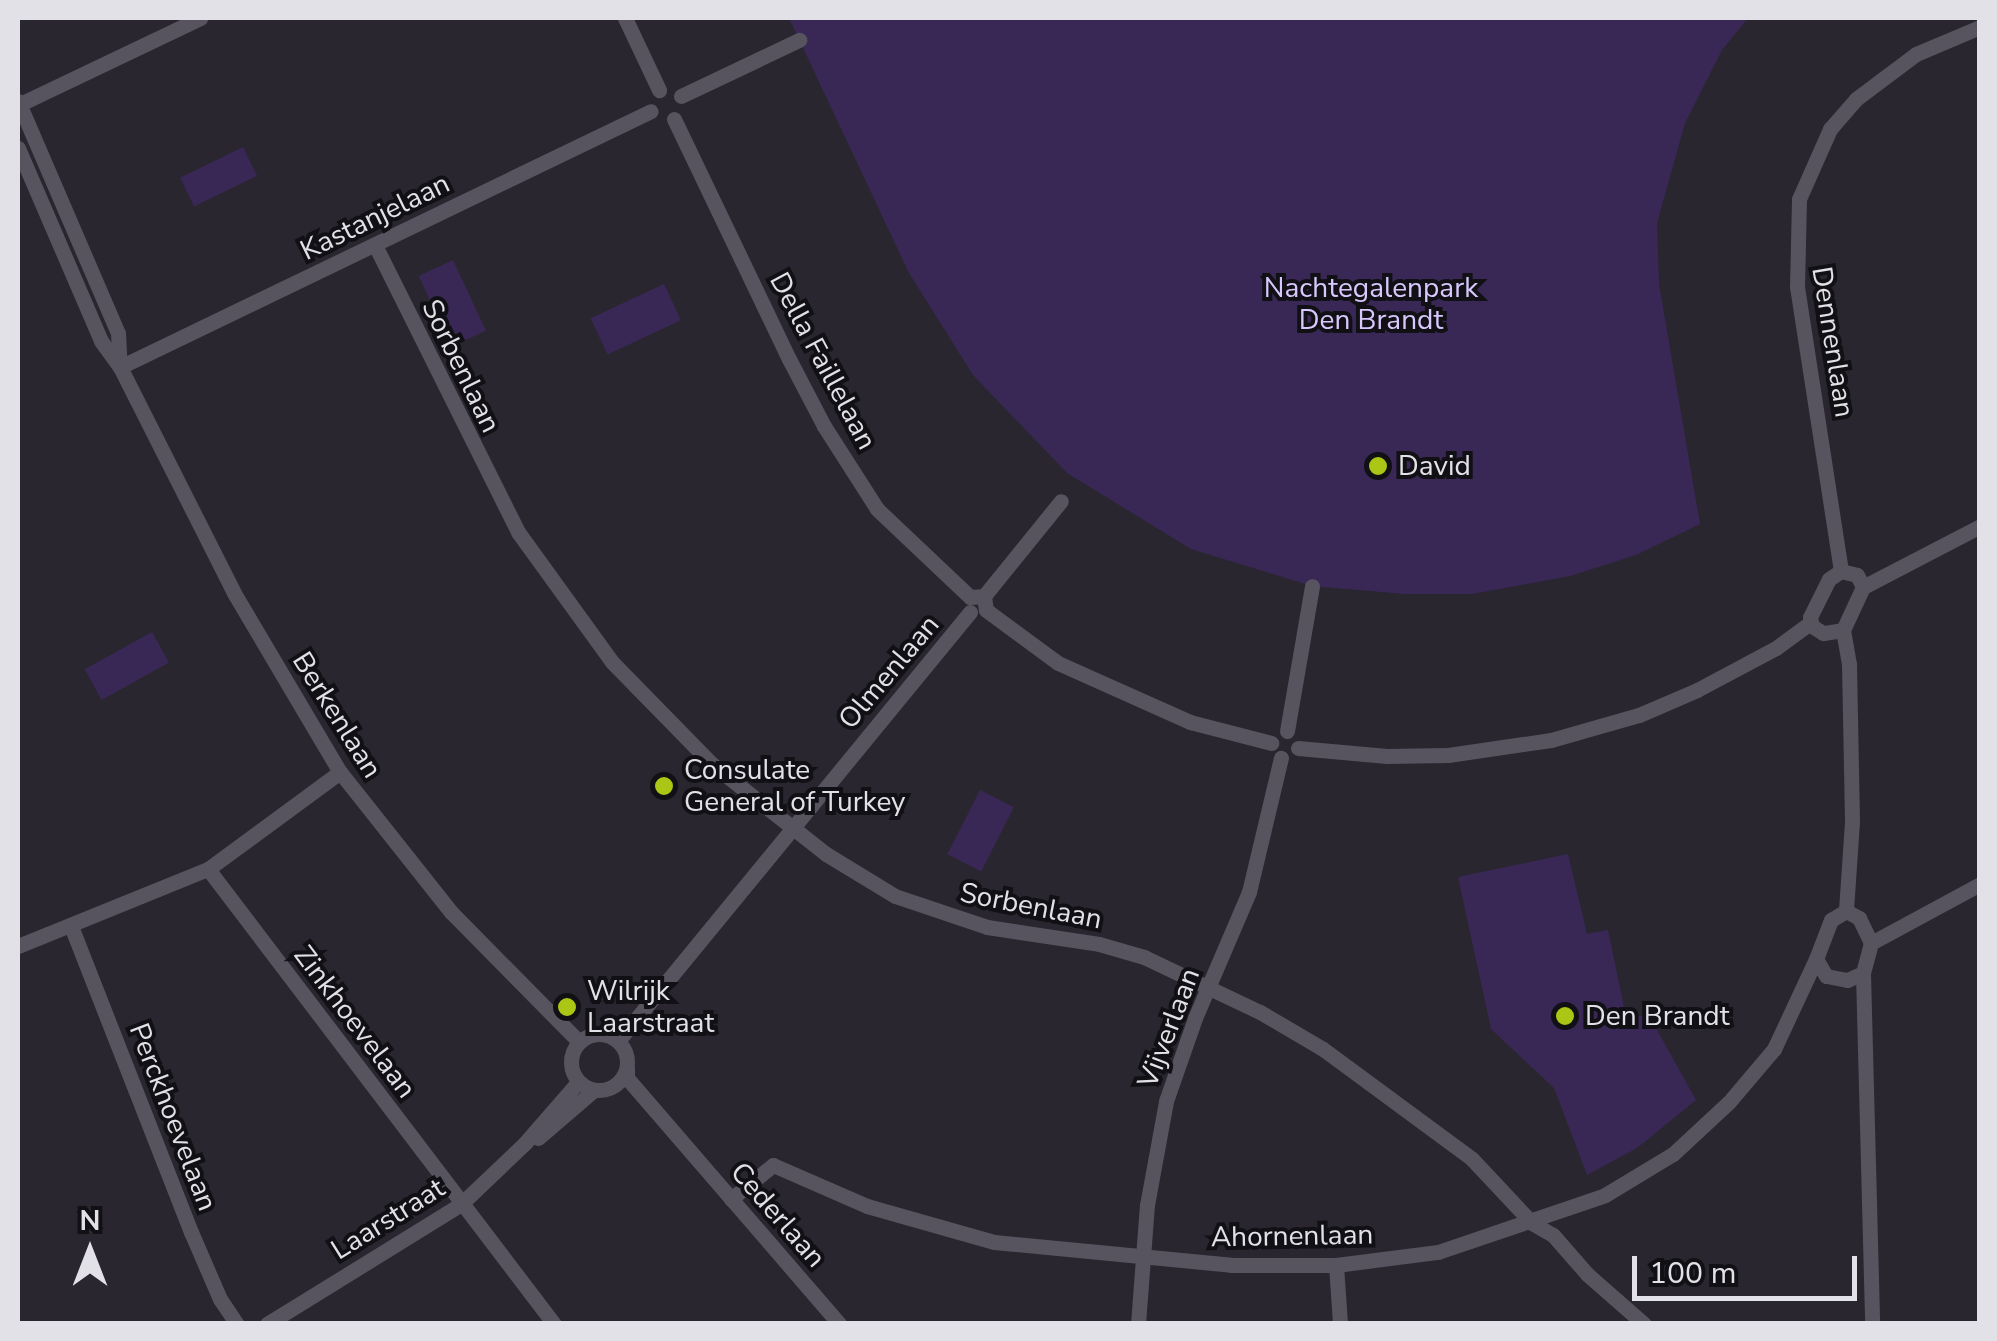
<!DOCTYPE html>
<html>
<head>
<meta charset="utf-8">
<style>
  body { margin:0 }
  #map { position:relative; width:1997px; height:1341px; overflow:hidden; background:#292630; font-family:"Nunito Sans",sans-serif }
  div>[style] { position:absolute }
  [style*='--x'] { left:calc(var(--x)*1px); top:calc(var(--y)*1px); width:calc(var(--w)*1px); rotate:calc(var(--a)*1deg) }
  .green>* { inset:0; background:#392856; transform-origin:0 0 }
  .minor>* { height:15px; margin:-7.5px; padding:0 7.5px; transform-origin:7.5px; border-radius:7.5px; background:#57535f }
  .minor>.ring { margin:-7.5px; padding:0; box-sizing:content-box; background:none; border:15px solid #57535f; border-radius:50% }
  .dots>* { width:28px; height:28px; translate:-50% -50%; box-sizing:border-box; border:5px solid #111014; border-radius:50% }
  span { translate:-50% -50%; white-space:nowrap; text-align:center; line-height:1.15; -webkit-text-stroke:8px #111014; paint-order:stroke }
  .street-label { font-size:28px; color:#e3e1e8 }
  .park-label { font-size:28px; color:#d8c7fd }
  .poi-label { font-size:28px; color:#e3e1e8 }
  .left { translate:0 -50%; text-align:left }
  .frame { position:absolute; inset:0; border:20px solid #e3e1e8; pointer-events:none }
  .north { position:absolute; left:40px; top:1201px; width:100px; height:100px; -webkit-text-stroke:8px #111014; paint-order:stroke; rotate:0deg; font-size:28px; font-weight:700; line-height:40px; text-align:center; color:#e3e1e8 }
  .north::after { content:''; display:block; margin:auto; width:35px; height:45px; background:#e3e1e8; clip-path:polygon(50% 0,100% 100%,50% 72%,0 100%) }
  .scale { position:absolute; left:1632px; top:1256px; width:225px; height:45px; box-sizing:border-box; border:5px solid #e3e1e8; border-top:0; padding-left:12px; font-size:30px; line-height:35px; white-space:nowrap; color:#e3e1e8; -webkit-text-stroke:8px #111014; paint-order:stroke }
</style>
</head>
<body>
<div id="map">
  <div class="green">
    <i style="clip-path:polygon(789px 18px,1748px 18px,1722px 50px,1685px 123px,1657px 223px,1659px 284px,1700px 524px,1636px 555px,1570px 576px,1472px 594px,1405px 594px,1312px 586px,1191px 549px,1067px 473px,973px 375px,909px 273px)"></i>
    <i style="left:243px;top:147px;width:32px;height:70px;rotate:64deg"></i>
    <i style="left:453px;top:260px;width:78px;height:38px;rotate:65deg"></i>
    <i style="left:664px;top:284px;width:40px;height:81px;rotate:65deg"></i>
    <i style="left:152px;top:632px;width:35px;height:77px;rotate:61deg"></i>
    <i style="left:980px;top:790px;width:38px;height:72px;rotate:27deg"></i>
    <i style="clip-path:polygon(1568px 854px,1587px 934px,1608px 930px,1625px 1012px,1651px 1019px,1696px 1100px,1637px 1148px,1587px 1175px,1554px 1088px,1491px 1029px,1458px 877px)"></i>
  </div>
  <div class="minor">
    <i style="--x:625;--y:18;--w:80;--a:64.7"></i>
    <i style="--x:681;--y:96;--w:131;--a:-25.4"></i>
    <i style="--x:18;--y:101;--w:253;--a:66.7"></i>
    <i style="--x:118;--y:333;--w:34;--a:87"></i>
    <i style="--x:18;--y:105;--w:202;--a:-25.5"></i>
    <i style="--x:674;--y:119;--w:266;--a:64.4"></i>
    <i style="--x:789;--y:359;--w:76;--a:62.4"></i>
    <i style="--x:824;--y:426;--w:98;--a:57.4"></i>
    <i style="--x:877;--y:509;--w:128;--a:43.4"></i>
    <i style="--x:970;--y:597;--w:14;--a:-4"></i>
    <i style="--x:984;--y:596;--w:14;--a:82"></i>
    <i style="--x:986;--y:610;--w:89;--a:36.4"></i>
    <i style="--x:1058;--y:663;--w:145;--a:24.1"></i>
    <i style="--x:1190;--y:722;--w:84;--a:14.5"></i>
    <i style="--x:18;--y:148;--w:210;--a:66.7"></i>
    <i style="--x:101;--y:341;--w:32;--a:54"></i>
    <i style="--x:120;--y:367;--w:253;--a:63.2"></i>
    <i style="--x:234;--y:593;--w:208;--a:59.4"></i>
    <i style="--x:340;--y:772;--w:179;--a:51.6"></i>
    <i style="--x:451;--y:912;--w:182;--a:45.4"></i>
    <i style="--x:375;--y:245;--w:321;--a:63.5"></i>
    <i style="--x:518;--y:532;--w:160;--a:54.1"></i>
    <i style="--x:612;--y:662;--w:144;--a:45.6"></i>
    <i style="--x:713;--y:765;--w:144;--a:38.2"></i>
    <i style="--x:826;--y:854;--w:81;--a:31.3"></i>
    <i style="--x:895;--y:896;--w:97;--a:18.6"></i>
    <i style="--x:987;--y:927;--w:113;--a:8.6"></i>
    <i style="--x:1099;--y:944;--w:47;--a:16.1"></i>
    <i style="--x:1144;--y:957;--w:128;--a:25.4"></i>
    <i style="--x:1260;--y:1012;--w:73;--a:30.4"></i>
    <i style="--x:1323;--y:1049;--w:185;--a:36.4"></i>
    <i style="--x:1472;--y:1159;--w:88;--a:46.8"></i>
    <i style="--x:1532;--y:1223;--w:24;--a:30"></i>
    <i style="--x:1553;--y:1235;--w:52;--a:48.9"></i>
    <i style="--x:1587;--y:1274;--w:76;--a:41.3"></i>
    <i style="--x:120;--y:367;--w:589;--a:-25.74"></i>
    <i style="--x:1841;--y:571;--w:287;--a:-98.8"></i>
    <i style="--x:1797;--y:287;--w:88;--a:-88.7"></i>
    <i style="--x:1799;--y:199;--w:77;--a:-66.1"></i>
    <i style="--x:1830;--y:129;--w:40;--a:-49"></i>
    <i style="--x:1856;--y:99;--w:75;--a:-36.9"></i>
    <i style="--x:1916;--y:54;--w:69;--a:-22.9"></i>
    <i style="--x:1841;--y:571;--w:16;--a:14"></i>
    <i style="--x:1857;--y:575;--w:13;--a:63"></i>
    <i style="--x:1863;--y:587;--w:47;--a:114.9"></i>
    <i style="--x:1843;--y:630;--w:20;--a:171"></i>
    <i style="--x:1823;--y:633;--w:13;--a:-148"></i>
    <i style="--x:1812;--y:626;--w:9;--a:-103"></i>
    <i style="--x:1810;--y:617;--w:42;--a:-63.4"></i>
    <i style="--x:1829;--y:579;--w:14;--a:-34"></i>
    <i style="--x:1863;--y:587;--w:132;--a:-27.5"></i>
    <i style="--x:984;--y:596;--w:122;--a:-51"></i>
    <i style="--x:1843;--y:630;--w:35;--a:80"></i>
    <i style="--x:1849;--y:664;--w:158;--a:88.9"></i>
    <i style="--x:1852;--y:822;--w:89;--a:93.9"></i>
    <i style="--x:1287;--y:731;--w:147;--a:-80.2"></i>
    <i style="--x:1298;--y:748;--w:89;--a:5.1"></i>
    <i style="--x:1387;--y:756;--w:61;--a:-0.9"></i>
    <i style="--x:1448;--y:755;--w:104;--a:-8.3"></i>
    <i style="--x:1551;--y:740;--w:91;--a:-15.9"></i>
    <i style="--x:1639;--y:715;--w:63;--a:-23.3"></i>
    <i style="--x:1697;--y:690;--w:89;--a:-28"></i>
    <i style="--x:1776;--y:648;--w:42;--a:-36.3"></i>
    <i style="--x:208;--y:869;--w:572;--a:52.75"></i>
    <i style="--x:1846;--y:911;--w:15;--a:28"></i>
    <i style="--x:1859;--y:918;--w:28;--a:64"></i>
    <i style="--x:1871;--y:943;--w:31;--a:105"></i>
    <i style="--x:1863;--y:973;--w:17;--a:156"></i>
    <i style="--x:1847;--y:980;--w:21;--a:-169"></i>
    <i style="--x:1826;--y:976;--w:20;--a:-120"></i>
    <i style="--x:1816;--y:959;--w:42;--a:-69"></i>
    <i style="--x:1831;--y:920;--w:17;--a:-31"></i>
    <i style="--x:71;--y:926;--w:329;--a:68.6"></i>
    <i style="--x:191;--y:1232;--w:73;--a:66.6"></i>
    <i style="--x:220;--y:1299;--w:30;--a:56"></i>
    <i style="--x:1871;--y:943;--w:124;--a:-28.4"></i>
    <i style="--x:18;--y:946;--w:205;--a:-22.1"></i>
    <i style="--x:208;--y:869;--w:164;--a:-36.3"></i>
    <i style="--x:1863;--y:973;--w:351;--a:88.5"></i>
    <i class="ring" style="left:571px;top:1034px;width:41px;height:41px"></i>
    <i style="--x:618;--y:1041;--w:555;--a:-50.63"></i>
    <i style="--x:627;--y:1068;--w:10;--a:90"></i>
    <i style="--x:627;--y:1078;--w:325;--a:49.2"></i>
    <i style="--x:538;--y:1138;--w:74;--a:-40.6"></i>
    <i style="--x:731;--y:1199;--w:54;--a:-39"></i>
    <i style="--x:773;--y:1165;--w:103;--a:23.6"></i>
    <i style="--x:867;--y:1206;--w:132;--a:15.8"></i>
    <i style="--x:994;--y:1242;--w:238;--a:5.5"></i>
    <i style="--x:1231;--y:1265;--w:105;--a:0"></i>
    <i style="--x:1336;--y:1265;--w:103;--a:-7.3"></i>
    <i style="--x:1438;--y:1252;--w:176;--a:-18.8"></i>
    <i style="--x:1605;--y:1195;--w:79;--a:-31.1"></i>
    <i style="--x:1673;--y:1154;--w:76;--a:-42.9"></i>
    <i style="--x:1729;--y:1102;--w:70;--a:-49.7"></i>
    <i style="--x:1774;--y:1049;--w:99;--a:-65"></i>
    <i style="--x:1336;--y:1265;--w:59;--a:86.1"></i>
    <i style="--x:267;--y:1324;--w:228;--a:-31.7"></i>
    <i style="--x:461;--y:1204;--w:88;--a:-43.6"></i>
    <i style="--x:525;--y:1143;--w:81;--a:-49"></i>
    <i style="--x:1138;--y:1324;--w:119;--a:-85.7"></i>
    <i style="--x:1147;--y:1205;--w:106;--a:-79.6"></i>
    <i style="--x:1166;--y:1101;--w:88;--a:-70.7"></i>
    <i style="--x:1195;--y:1018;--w:137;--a:-66.8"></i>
    <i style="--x:1249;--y:892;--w:138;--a:-76.6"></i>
  </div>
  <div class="dots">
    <i style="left:1378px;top:466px;background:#abc614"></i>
    <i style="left:664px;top:786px;background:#abc614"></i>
    <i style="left:567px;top:1007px;background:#abc614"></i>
    <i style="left:1565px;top:1016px;background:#abc614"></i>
  </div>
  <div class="street-label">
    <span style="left:375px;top:217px;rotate:-26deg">Kastanjelaan</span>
    <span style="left:1833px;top:342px;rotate:81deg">Dennenlaan</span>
    <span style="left:823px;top:361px;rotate:62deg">Della Faillelaan</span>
    <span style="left:461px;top:366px;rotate:64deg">Sorbenlaan</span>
    <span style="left:889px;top:672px;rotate:-50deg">Olmenlaan</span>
    <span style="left:337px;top:715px;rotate:58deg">Berkenlaan</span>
    <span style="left:1031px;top:906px;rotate:11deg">Sorbenlaan</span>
    <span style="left:355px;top:1022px;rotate:53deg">Zinkhoevelaan</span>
    <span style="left:1169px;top:1028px;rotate:-69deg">Vijverlaan</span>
    <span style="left:173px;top:1117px;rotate:69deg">Perckhoevelaan</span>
    <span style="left:778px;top:1215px;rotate:49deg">Cederlaan</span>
    <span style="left:388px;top:1219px;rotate:-32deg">Laarstraat</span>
    <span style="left:1292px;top:1236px;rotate:-1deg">Ahornenlaan</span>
  </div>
  <div class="park-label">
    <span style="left:1371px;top:304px">Nachtegalenpark<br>Den Brandt</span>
  </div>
  <div class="poi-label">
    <span class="left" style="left:1398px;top:466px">David</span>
    <span class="left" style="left:684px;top:786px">Consulate<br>General of Turkey</span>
    <span class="left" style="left:587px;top:1007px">Wilrijk<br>Laarstraat</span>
    <span class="left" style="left:1585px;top:1016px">Den Brandt</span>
  </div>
  <div class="frame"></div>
  <div class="north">N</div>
  <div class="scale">100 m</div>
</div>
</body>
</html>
